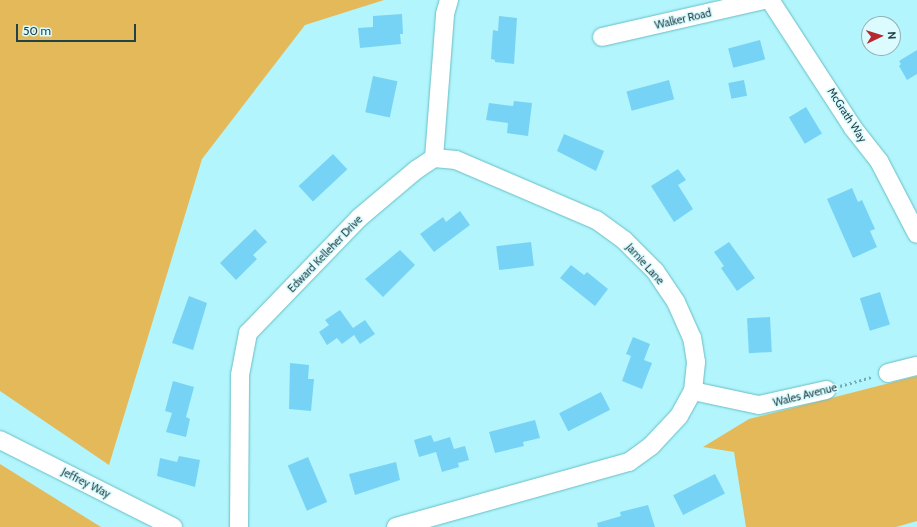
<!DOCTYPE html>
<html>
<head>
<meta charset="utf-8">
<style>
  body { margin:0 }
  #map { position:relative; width:917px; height:527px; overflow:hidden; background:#b2f5fc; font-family:Cabin,sans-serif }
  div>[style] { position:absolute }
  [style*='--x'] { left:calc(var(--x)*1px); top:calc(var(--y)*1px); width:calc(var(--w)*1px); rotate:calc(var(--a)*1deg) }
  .green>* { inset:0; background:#e4b95a }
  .building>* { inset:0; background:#77d3f5; transform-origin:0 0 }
  .path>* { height:2.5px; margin-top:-1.25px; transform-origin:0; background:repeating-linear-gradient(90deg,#75abb1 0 2px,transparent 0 5px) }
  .roads { filter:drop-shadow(0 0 1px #68bdc6) drop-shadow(0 0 1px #68bdc6) }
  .street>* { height:18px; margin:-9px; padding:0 9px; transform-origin:9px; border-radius:9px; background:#fff }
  span { translate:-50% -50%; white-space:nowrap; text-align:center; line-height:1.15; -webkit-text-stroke:3px #dbfbff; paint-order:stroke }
  .street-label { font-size:11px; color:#1f4347 }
  .north { position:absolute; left:861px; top:16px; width:40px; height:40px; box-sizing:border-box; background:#dbfbff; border:1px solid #90b1b5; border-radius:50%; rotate:86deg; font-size:11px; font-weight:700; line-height:16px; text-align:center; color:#1f4347 }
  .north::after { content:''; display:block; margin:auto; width:14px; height:18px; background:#b7272c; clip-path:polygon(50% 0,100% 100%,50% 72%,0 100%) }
  .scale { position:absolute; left:16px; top:24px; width:120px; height:18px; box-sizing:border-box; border:2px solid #1f4347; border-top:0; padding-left:5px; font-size:12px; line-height:14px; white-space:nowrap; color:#1f4347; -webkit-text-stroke:3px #dbfbff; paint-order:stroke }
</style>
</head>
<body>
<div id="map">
  <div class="green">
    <i style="clip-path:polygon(0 0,384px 0,305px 25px,202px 159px,109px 465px,0 391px)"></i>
    <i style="clip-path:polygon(917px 376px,917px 521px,896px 527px,746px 527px,734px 452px,703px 447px,749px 419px)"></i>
    <i style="clip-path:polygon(0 464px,101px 527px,0 527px)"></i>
  </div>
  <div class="building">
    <i style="clip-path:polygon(402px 14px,403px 34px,400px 34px,401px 44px,360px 48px,358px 28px,373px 27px,373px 16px)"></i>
    <i style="clip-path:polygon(499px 16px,517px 18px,514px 64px,495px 62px,495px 60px,491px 59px,493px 30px,498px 31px)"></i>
    <i style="left:760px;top:40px;width:20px;height:33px;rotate:75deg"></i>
    <i style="clip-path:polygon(917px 50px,917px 74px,907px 80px,899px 66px,901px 64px,899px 61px)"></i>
    <i style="left:373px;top:76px;width:25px;height:37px;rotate:12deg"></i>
    <i style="left:669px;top:80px;width:20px;height:44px;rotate:75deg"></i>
    <i style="left:744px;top:80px;width:16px;height:16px;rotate:79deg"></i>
    <i style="clip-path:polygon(514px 101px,532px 103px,528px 136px,507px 133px,508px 123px,486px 120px,489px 103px,513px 106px)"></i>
    <i style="left:806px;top:107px;width:31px;height:20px;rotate:59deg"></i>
    <i style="clip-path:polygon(564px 134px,604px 151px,596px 171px,557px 151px)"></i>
    <i style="left:333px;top:154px;width:21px;height:47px;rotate:47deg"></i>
    <i style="clip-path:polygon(678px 169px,686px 180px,678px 185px,693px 209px,674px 222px,651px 186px)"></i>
    <i style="clip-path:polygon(852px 188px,858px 202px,862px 200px,875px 229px,870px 231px,877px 247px,853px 258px,827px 199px)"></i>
    <i style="clip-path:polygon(460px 211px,470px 225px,434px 252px,420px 234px,443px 217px,446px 222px)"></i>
    <i style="clip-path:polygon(255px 229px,267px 242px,253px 255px,257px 259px,236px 280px,220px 263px)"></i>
    <i style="left:531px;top:242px;width:24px;height:35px;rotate:83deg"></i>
    <i style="clip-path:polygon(729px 242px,755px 278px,737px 291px,721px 268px,724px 266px,714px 252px)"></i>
    <i style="clip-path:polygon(400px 250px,415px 265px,383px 297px,365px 279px)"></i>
    <i style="clip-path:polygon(571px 265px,584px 275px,587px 272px,608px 289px,595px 306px,560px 278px)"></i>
    <i style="left:880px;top:292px;width:34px;height:21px;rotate:73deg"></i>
    <i style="clip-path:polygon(189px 296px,207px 303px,193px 350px,172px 343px)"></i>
    <i style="clip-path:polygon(340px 310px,353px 328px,365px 320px,375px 334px,360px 344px,354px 335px,342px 344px,337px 338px,327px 345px,319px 332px,329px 325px,325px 320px)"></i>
    <i style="left:770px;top:317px;width:35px;height:23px;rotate:87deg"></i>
    <i style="clip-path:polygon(633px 337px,650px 344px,644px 360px,652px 363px,642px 389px,622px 381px,631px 356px,626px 354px)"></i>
    <i style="clip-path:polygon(290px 363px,309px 365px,308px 379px,314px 379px,311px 411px,289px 409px)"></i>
    <i style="clip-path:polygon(173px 381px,194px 387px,186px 417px,190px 419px,186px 437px,166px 432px,172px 413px,165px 411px)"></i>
    <i style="left:601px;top:392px;width:20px;height:47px;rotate:63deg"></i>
    <i style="clip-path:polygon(535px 420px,540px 438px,523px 442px,524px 446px,495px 453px,489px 432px)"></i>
    <i style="clip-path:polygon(431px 435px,434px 442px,450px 437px,454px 449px,465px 446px,469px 460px,458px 463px,459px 467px,442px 472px,436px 452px,419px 457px,414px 440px)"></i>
    <i style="clip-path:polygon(179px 456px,200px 460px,195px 487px,157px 476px,160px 458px,177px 462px)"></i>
    <i style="left:308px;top:457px;width:49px;height:22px;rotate:67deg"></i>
    <i style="clip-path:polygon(396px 462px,400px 480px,355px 495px,349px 474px)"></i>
    <i style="left:715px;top:474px;width:22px;height:47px;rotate:63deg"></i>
    <i style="clip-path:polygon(648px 505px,655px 527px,598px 527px,597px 523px,621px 516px,620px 512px)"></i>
  </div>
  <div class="path">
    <i style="--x:840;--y:386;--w:33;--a:-16"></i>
  </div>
  <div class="roads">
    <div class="street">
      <i style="--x:770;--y:0;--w:153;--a:57"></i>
      <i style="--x:853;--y:128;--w:42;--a:51.8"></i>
      <i style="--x:879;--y:161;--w:82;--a:62.5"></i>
      <i style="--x:602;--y:37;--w:166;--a:-12.9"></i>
      <i style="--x:888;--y:373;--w:30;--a:-14"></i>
      <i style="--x:693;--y:391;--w:67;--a:12"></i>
      <i style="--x:759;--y:405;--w:69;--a:-12.6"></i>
      <i style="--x:0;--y:440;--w:194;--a:26.7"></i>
      <i style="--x:239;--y:527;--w:152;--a:-89.6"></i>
      <i style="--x:240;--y:375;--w:43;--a:-79.2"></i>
      <i style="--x:248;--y:333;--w:160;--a:-46"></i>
      <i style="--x:359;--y:218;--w:75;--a:-40.1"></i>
      <i style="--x:416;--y:170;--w:22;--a:-34"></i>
      <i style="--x:434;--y:158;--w:144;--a:-85.6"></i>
      <i style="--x:445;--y:14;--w:15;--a:-74"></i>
      <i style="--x:396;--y:527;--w:242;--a:-15.6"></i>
      <i style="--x:629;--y:462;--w:27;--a:-36"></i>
      <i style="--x:651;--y:446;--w:41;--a:-47"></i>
      <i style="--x:679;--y:416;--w:29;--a:-61"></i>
      <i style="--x:693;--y:391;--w:29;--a:-84"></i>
      <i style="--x:696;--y:362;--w:24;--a:-99"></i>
      <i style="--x:692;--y:338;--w:39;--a:-114"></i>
      <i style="--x:676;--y:302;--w:37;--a:-124"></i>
      <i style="--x:655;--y:271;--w:44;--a:-135"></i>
      <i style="--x:624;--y:240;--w:34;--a:-144"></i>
      <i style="--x:596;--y:220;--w:152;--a:-156.8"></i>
      <i style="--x:456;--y:160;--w:22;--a:-175"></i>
    </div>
  </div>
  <div class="street-label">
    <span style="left:683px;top:19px;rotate:-13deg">Walker Road</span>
    <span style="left:847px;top:115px;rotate:57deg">McGrath Way</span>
    <span style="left:325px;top:254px;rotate:-46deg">Edward Kelleher Drive</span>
    <span style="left:645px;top:264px;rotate:48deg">Jamie Lane</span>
    <span style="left:805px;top:395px;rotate:-14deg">Wales Avenue</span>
    <span style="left:86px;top:483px;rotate:27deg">Jeffrey Way</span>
  </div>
  <div class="north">N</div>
  <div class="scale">50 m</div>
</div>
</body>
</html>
